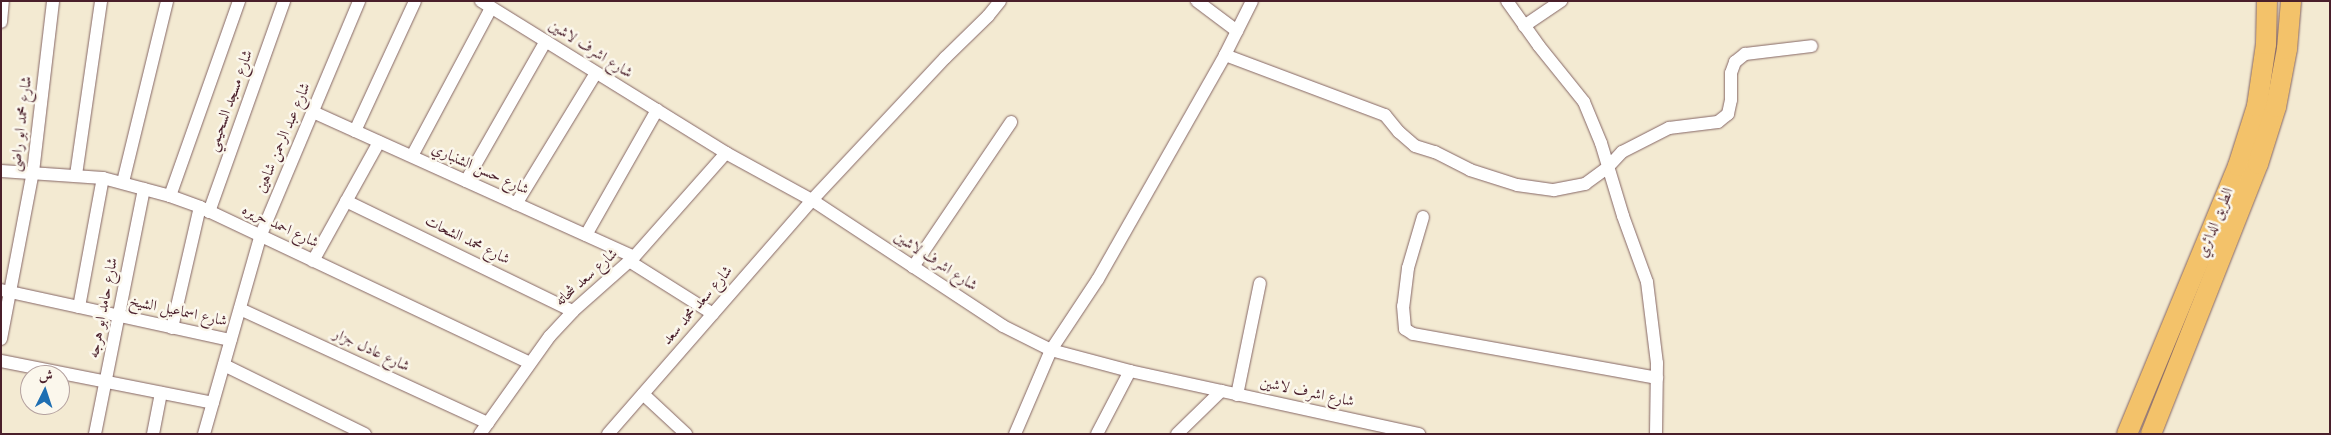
<!DOCTYPE html>
<html>
<head>
<meta charset="utf-8">
<style>
  body { margin:0 }
  #map { position:relative; width:2331px; height:435px; overflow:hidden; background:#f3ead2; font-family:"Old Standard TT",Amiri,serif }
  div>[style] { position:absolute }
  [style*='--x'] { left:calc(var(--x)*1px); top:calc(var(--y)*1px); width:calc(var(--w)*1px); rotate:calc(var(--a)*1deg) }
  .roads { filter:drop-shadow(0 0 1px #856665) drop-shadow(0 0 1px #856665) }
  .minor>* { height:12px; margin:-6px; padding:0 6px; transform-origin:6px; border-radius:6px; background:#fff }
  .primary>* { height:20px; margin:-10px; padding:0 10px; transform-origin:10px; border-radius:10px; background:#f3c26a }
  span { translate:-50% -50%; white-space:nowrap; text-align:center; line-height:1.15; -webkit-text-stroke:5px #fbf7ec; paint-order:stroke }
  .street-label { font-size:15px; color:#4a1f2b }
  .frame { position:absolute; inset:0; border:2px solid #4a1f2b; pointer-events:none }
  .north { position:absolute; left:20px; top:365px; width:50px; height:50px; box-sizing:border-box; background:#fbf7ec; border:1px solid #b4a19f; border-radius:50%; rotate:4deg; font-size:14px; font-weight:700; line-height:20px; text-align:center; color:#4a1f2b }
  .north::after { content:''; display:block; margin:auto; width:18px; height:22px; background:#1f6fb2; clip-path:polygon(50% 0,100% 100%,50% 72%,0 100%) }
</style>
</head>
<body>
<div id="map">
  <div class="roads">
    <div class="minor">
      <i style="--x:481;--y:1;--w:288;--a:31.8"></i>
      <i style="--x:726;--y:153;--w:98;--a:28.7"></i>
      <i style="--x:812;--y:200;--w:229;--a:33.4"></i>
      <i style="--x:1003;--y:326;--w:54;--a:26.6"></i>
      <i style="--x:1051;--y:350;--w:82;--a:14.9"></i>
      <i style="--x:1130;--y:371;--w:296;--a:12.3"></i>
      <i style="--x:1197;--y:1;--w:50;--a:36.9"></i>
      <i style="--x:1507;--y:1;--w:55;--a:54.6"></i>
      <i style="--x:1539;--y:46;--w:72;--a:51.2"></i>
      <i style="--x:1584;--y:102;--w:44;--a:67.5"></i>
      <i style="--x:1601;--y:143;--w:76;--a:73.2"></i>
      <i style="--x:1623;--y:216;--w:70;--a:70"></i>
      <i style="--x:1647;--y:282;--w:82;--a:83"></i>
      <i style="--x:1657;--y:363;--w:71;--a:90.8"></i>
      <i style="--x:1;--y:22;--w:21;--a:-85"></i>
      <i style="--x:1524;--y:26;--w:45;--a:-34"></i>
      <i style="--x:1225;--y:55;--w:171;--a:20.6"></i>
      <i style="--x:1385;--y:115;--w:22;--a:51"></i>
      <i style="--x:1399;--y:132;--w:21;--a:41"></i>
      <i style="--x:1415;--y:146;--w:21;--a:17"></i>
      <i style="--x:1435;--y:152;--w:39;--a:27"></i>
      <i style="--x:1470;--y:170;--w:49;--a:17.7"></i>
      <i style="--x:1517;--y:185;--w:37;--a:8"></i>
      <i style="--x:1554;--y:190;--w:32;--a:-11"></i>
      <i style="--x:1585;--y:184;--w:29;--a:-36"></i>
      <i style="--x:1608;--y:167;--w:21;--a:-47"></i>
      <i style="--x:1622;--y:152;--w:53;--a:-27.1"></i>
      <i style="--x:1669;--y:128;--w:49;--a:-7"></i>
      <i style="--x:1718;--y:122;--w:13;--a:-39"></i>
      <i style="--x:1728;--y:114;--w:14;--a:-78"></i>
      <i style="--x:1731;--y:100;--w:27;--a:-90"></i>
      <i style="--x:1731;--y:73;--w:12;--a:-70"></i>
      <i style="--x:1735;--y:62;--w:13;--a:-39"></i>
      <i style="--x:1745;--y:54;--w:67;--a:-6.8"></i>
      <i style="--x:313;--y:112;--w:352;--a:24.3"></i>
      <i style="--x:355;--y:131;--w:143;--a:-65.2"></i>
      <i style="--x:412;--y:156;--w:168;--a:-61.9"></i>
      <i style="--x:1;--y:171;--w:102;--a:3.9"></i>
      <i style="--x:103;--y:178;--w:69;--a:15"></i>
      <i style="--x:170;--y:196;--w:32;--a:20"></i>
      <i style="--x:200;--y:207;--w:365;--a:25.3"></i>
      <i style="--x:76;--y:175;--w:176;--a:-81.8"></i>
      <i style="--x:466;--y:181;--w:161;--a:-60.3"></i>
      <i style="--x:123;--y:182;--w:186;--a:-76.3"></i>
      <i style="--x:170;--y:196;--w:207;--a:-70.5"></i>
      <i style="--x:346;--y:201;--w:252;--a:25.9"></i>
      <i style="--x:516;--y:204;--w:153;--a:-58.6"></i>
      <i style="--x:209;--y:212;--w:224;--a:-70.4"></i>
      <i style="--x:1423;--y:217;--w:53;--a:106.4"></i>
      <i style="--x:1408;--y:268;--w:38;--a:97"></i>
      <i style="--x:1403;--y:306;--w:23;--a:85"></i>
      <i style="--x:1405;--y:329;--w:9;--a:32"></i>
      <i style="--x:1413;--y:334;--w:248;--a:10.2"></i>
      <i style="--x:586;--y:235;--w:144;--a:-60.4"></i>
      <i style="--x:313;--y:261;--w:136;--a:-61"></i>
      <i style="--x:629;--y:261;--w:99;--a:32.2"></i>
      <i style="--x:913;--y:267;--w:175;--a:-55.9"></i>
      <i style="--x:1;--y:290;--w:235;--a:12.3"></i>
      <i style="--x:79;--y:307;--w:131;--a:-79.5"></i>
      <i style="--x:240;--y:309;--w:273;--a:24.7"></i>
      <i style="--x:172;--y:328;--w:124;--a:-77"></i>
      <i style="--x:1;--y:339;--w:170;--a:-79.2"></i>
      <i style="--x:33;--y:172;--w:172;--a:-83.3"></i>
      <i style="--x:1;--y:361;--w:216;--a:11.2"></i>
      <i style="--x:224;--y:365;--w:157;--a:26.1"></i>
      <i style="--x:643;--y:394;--w:59;--a:42.9"></i>
      <i style="--x:1237;--y:395;--w:114;--a:-78.4"></i>
      <i style="--x:95;--y:434;--w:250;--a:-78.7"></i>
      <i style="--x:153;--y:434;--w:42;--a:-79"></i>
      <i style="--x:204;--y:434;--w:205;--a:-74.1"></i>
      <i style="--x:260;--y:237;--w:256;--a:-67.2"></i>
      <i style="--x:480;--y:434;--w:120;--a:-54.5"></i>
      <i style="--x:550;--y:336;--w:34;--a:-47"></i>
      <i style="--x:573;--y:311;--w:81;--a:-41.5"></i>
      <i style="--x:634;--y:257;--w:139;--a:-48.5"></i>
      <i style="--x:608;--y:434;--w:310;--a:-48.9"></i>
      <i style="--x:812;--y:200;--w:195;--a:-46.9"></i>
      <i style="--x:945;--y:58;--w:60;--a:-44.3"></i>
      <i style="--x:988;--y:16;--w:19;--a:-51"></i>
      <i style="--x:1015;--y:434;--w:91;--a:-66.8"></i>
      <i style="--x:1051;--y:350;--w:85;--a:-56.5"></i>
      <i style="--x:1098;--y:279;--w:257;--a:-60.4"></i>
      <i style="--x:1225;--y:55;--w:60;--a:-63.4"></i>
      <i style="--x:1097;--y:434;--w:71;--a:-62.4"></i>
      <i style="--x:1177;--y:434;--w:62;--a:-44.3"></i>
    </div>
    <div class="primary">
      <i style="--x:2127;--y:434;--w:290;--a:-67.5"></i>
      <i style="--x:2238;--y:166;--w:63;--a:-72.4"></i>
      <i style="--x:2257;--y:106;--w:63;--a:-81.7"></i>
      <i style="--x:2266;--y:44;--w:43;--a:-88.7"></i>
      <i style="--x:2151;--y:434;--w:290;--a:-68.4"></i>
      <i style="--x:2258;--y:164;--w:60;--a:-72.5"></i>
      <i style="--x:2276;--y:107;--w:59;--a:-79.3"></i>
      <i style="--x:2287;--y:49;--w:48;--a:-85.2"></i>
    </div>
  </div>
  <div class="street-label">
    <span style="left:590px;top:50px;rotate:32deg">شارع اشرف لاشين</span>
    <span style="left:231px;top:101px;rotate:-70deg">شارع مسجد السحيمي</span>
    <span style="left:22px;top:124px;rotate:-83deg">شارع محمد ابو راضى</span>
    <span style="left:284px;top:138px;rotate:-67deg">شارع عبد الرحمن شاهين</span>
    <span style="left:480px;top:170px;rotate:24deg">شارع حسن الشنباري</span>
    <span style="left:2216px;top:223px;rotate:-68deg">الطريق الدائري</span>
    <span style="left:280px;top:227px;rotate:25deg">شارع احمد حريره</span>
    <span style="left:467px;top:241px;rotate:26deg">شارع محمد الشحات</span>
    <span style="left:935px;top:262px;rotate:33deg">شارع اشرف لاشين</span>
    <span style="left:587px;top:278px;rotate:-42deg">شارع سعد شحاته</span>
    <span style="left:698px;top:306px;rotate:-49deg">شارع سعد محمد سعد</span>
    <span style="left:104px;top:308px;rotate:-79deg">شارع حامد ابو هرجه</span>
    <span style="left:178px;top:312px;rotate:12deg">شارع اسماعيل الشيخ</span>
    <span style="left:371px;top:351px;rotate:25deg">شارع عادل جزار</span>
    <span style="left:1307px;top:393px;rotate:12deg">شارع اشرف لاشين</span>
  </div>
  <div class="frame"></div>
  <div class="north">ش</div>
</div>
</body>
</html>
